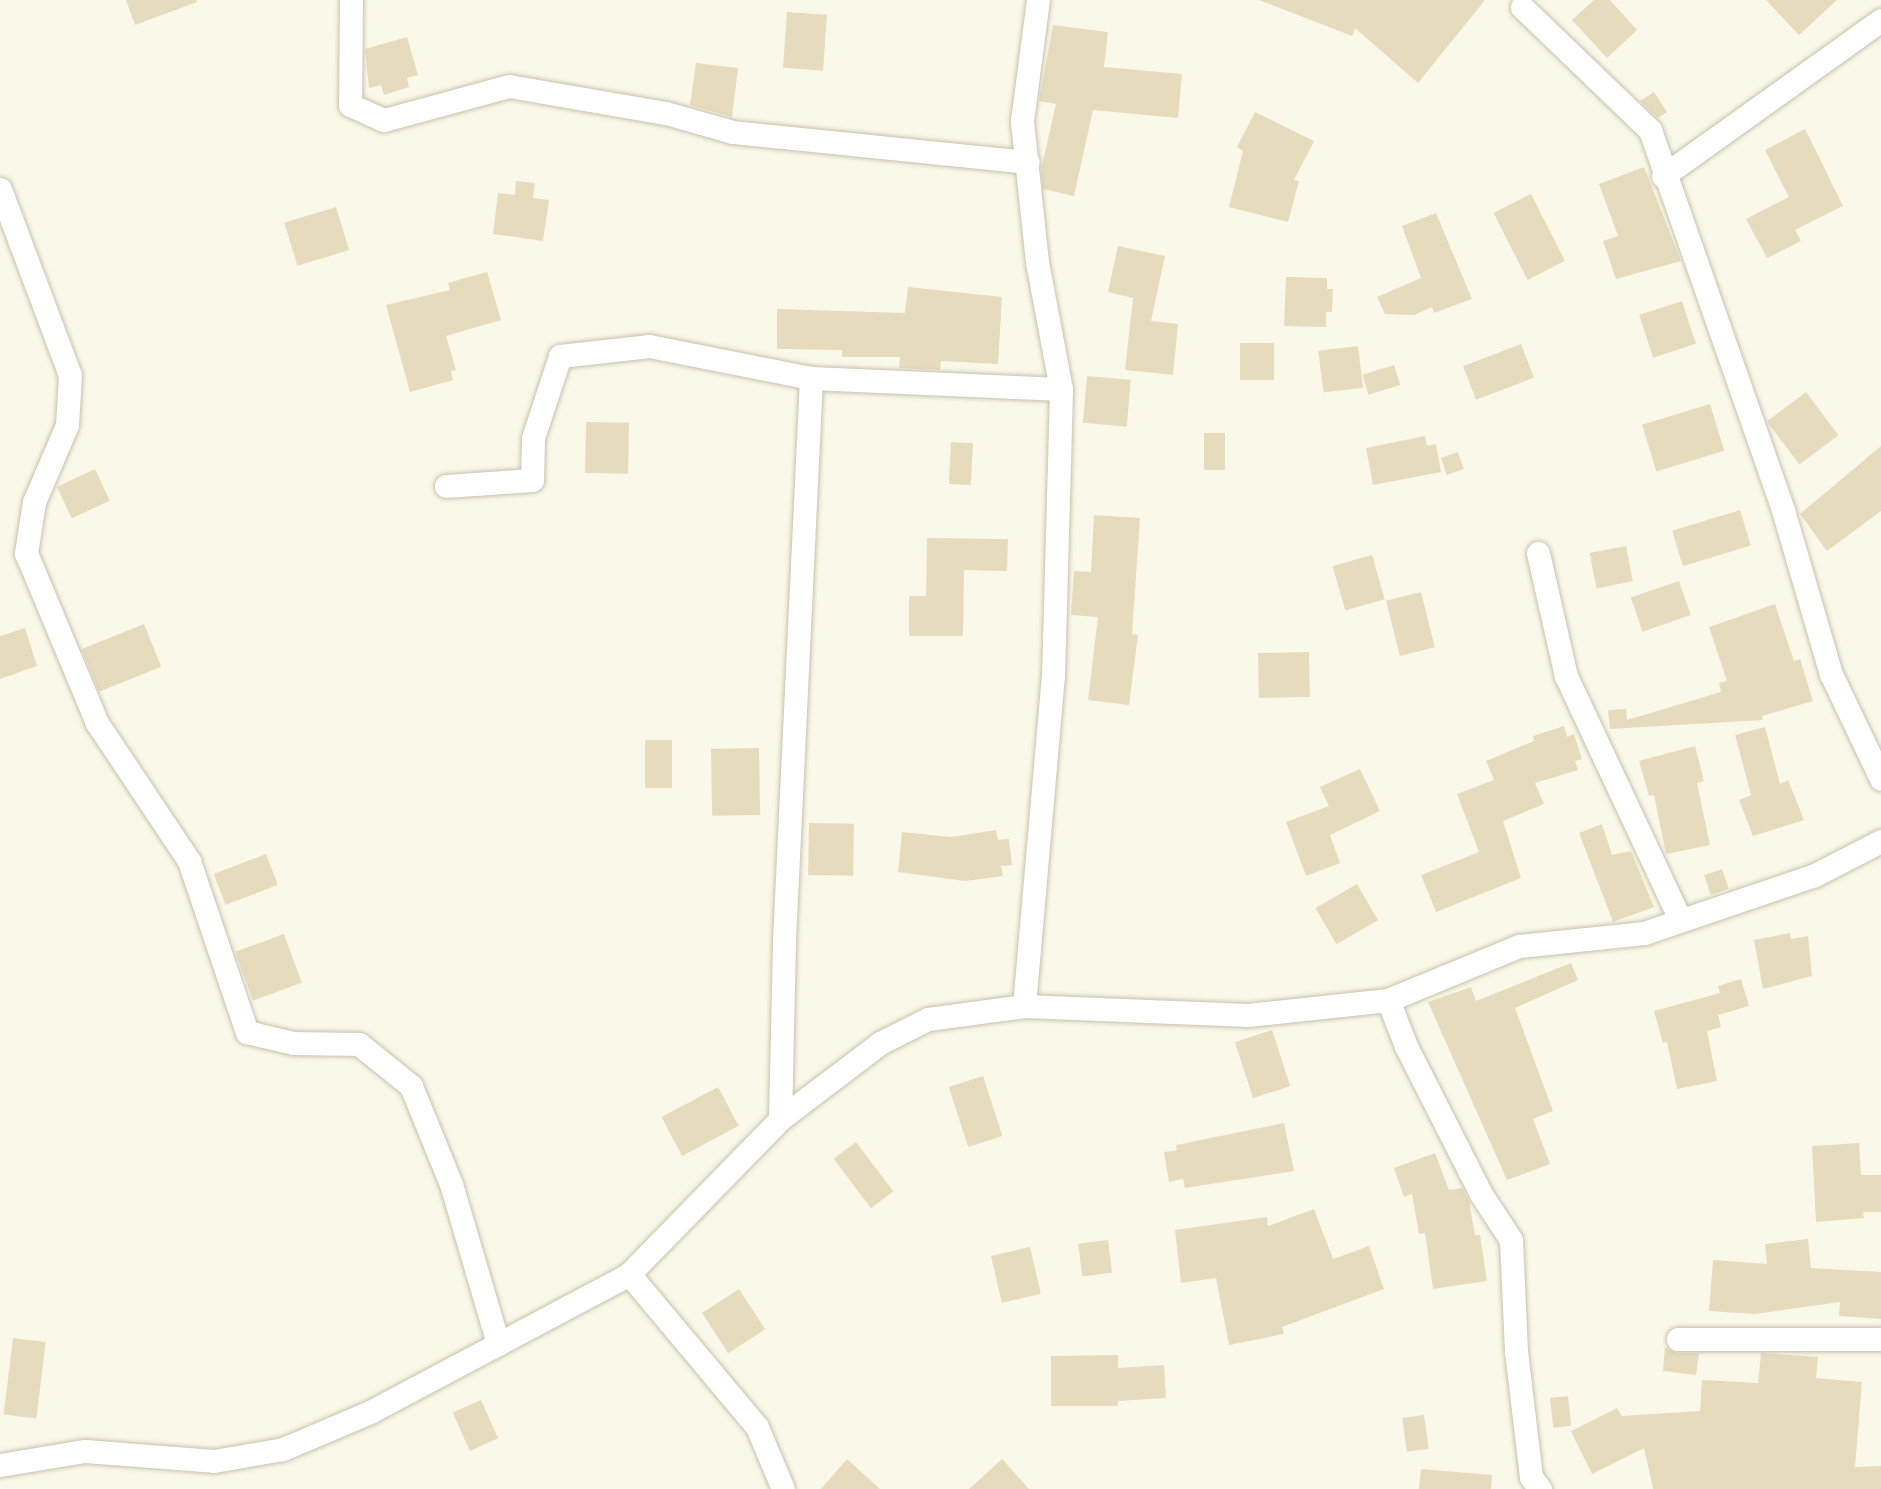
<!DOCTYPE html>
<html>
<head>
<meta charset="utf-8">
<style>
  body { margin:0 }
  #map { position:relative; width:1881px; height:1489px; overflow:hidden; background:#faf9e9; font-family:"Noto Sans",sans-serif }
  div>[style] { position:absolute }
  [style*='--x'] { left:calc(var(--x)*1px); top:calc(var(--y)*1px); width:calc(var(--w)*1px); rotate:calc(var(--a)*1deg) }
  .building>* { inset:0; background:#e7dbbe; transform-origin:0 0 }
  .roads { filter:drop-shadow(0 0 2px #c8c1ad) drop-shadow(0 0 2px #c8c1ad) }
  .street>* { height:23px; margin:-11.5px; padding:0 11.5px; transform-origin:11.5px; border-radius:11.5px; background:#fff }
  span { translate:-50% -50%; white-space:nowrap; text-align:center; line-height:1.15; -webkit-text-stroke:5px #fdfcee; paint-order:stroke }
</style>
</head>
<body>
<div id="map">
  <div class="building">
    <i style="clip-path:polygon(126px 0,196px 0,197px 2px,135px 25px)"></i>
    <i style="clip-path:polygon(1259px 0,1485px 0,1418px 83px,1355px 28px,1352px 36px)"></i>
    <i style="clip-path:polygon(1594px 0,1610px 0,1637px 30px,1607px 58px,1572px 20px)"></i>
    <i style="clip-path:polygon(1766px 0,1837px 0,1799px 35px)"></i>
    <i style="left:787px;top:12px;width:40px;height:56px;rotate:4deg"></i>
    <i style="clip-path:polygon(1053px 25px,1108px 32px,1104px 67px,1182px 74px,1178px 118px,1093px 110px,1074px 196px,1043px 189px,1041px 170px,1056px 104px,1039px 101px)"></i>
    <i style="clip-path:polygon(407px 37px,418px 75px,407px 78px,409px 87px,384px 95px,381px 85px,369px 88px,365px 49px)"></i>
    <i style="clip-path:polygon(696px 63px,738px 68px,732px 117px,690px 105px)"></i>
    <i style="clip-path:polygon(1654px 92px,1667px 112px,1658px 118px,1640px 101px)"></i>
    <i style="clip-path:polygon(1255px 112px,1314px 141px,1294px 180px,1299px 181px,1288px 222px,1229px 207px,1243px 151px,1237px 147px)"></i>
    <i style="clip-path:polygon(1805px 129px,1843px 206px,1795px 230px,1801px 241px,1767px 258px,1746px 219px,1789px 197px,1765px 150px)"></i>
    <i style="clip-path:polygon(1644px 167px,1681px 261px,1616px 279px,1603px 241px,1618px 236px,1599px 184px)"></i>
    <i style="clip-path:polygon(516px 181px,535px 183px,533px 198px,549px 200px,543px 241px,493px 234px,498px 193px,515px 195px)"></i>
    <i style="left:1531px;top:194px;width:75px;height:42px;rotate:63deg"></i>
    <i style="left:336px;top:207px;width:45px;height:54px;rotate:73deg"></i>
    <i style="clip-path:polygon(1436px 213px,1472px 299px,1434px 313px,1432px 307px,1414px 315px,1385px 314px,1377px 297px,1421px 278px,1402px 226px)"></i>
    <i style="clip-path:polygon(1118px 246px,1165px 256px,1151px 321px,1178px 324px,1173px 375px,1125px 370px,1133px 298px,1108px 292px)"></i>
    <i style="clip-path:polygon(487px 272px,501px 320px,446px 336px,456px 370px,451px 371px,453px 380px,410px 392px,386px 305px,450px 290px,448px 283px)"></i>
    <i style="clip-path:polygon(1286px 277px,1327px 278px,1327px 289px,1333px 289px,1332px 312px,1326px 312px,1326px 327px,1284px 326px)"></i>
    <i style="clip-path:polygon(908px 287px,1002px 297px,998px 364px,941px 361px,940px 370px,899px 368px,900px 357px,842px 357px,842px 350px,777px 349px,777px 309px,905px 313px)"></i>
    <i style="left:1682px;top:301px;width:45px;height:45px;rotate:72deg"></i>
    <i style="left:1240px;top:343px;width:34px;height:37px"></i>
    <i style="left:1521px;top:344px;width:36px;height:62px;rotate:69deg"></i>
    <i style="left:1358px;top:346px;width:42px;height:40px;rotate:83deg"></i>
    <i style="left:1394px;top:365px;width:21px;height:33px;rotate:73deg"></i>
    <i style="left:1087px;top:376px;width:44px;height:47px;rotate:5deg"></i>
    <i style="left:1806px;top:392px;width:54px;height:49px;rotate:53deg"></i>
    <i style="left:1710px;top:404px;width:49px;height:71px;rotate:73deg"></i>
    <i style="left:586px;top:422px;width:43px;height:51px;rotate:1deg"></i>
    <i style="left:1204px;top:433px;width:21px;height:37px"></i>
    <i style="clip-path:polygon(1425px 436px,1427px 446px,1436px 444px,1441px 472px,1373px 485px,1366px 448px)"></i>
    <i style="left:951px;top:442px;width:22px;height:42px;rotate:3deg"></i>
    <i style="clip-path:polygon(1881px 446px,1881px 511px,1827px 551px,1800px 514px)"></i>
    <i style="left:1458px;top:452px;width:18px;height:18px;rotate:71deg"></i>
    <i style="left:95px;top:469px;width:35px;height:42px;rotate:65deg"></i>
    <i style="left:1740px;top:510px;width:37px;height:71px;rotate:73deg"></i>
    <i style="clip-path:polygon(1094px 515px,1140px 518px,1132px 634px,1138px 635px,1129px 705px,1088px 700px,1098px 617px,1071px 615px,1074px 571px,1091px 572px)"></i>
    <i style="clip-path:polygon(927px 538px,1008px 539px,1007px 571px,964px 570px,963px 636px,909px 636px,909px 596px,926px 596px)"></i>
    <i style="left:1626px;top:546px;width:36px;height:37px;rotate:79deg"></i>
    <i style="left:1372px;top:555px;width:46px;height:41px;rotate:74deg"></i>
    <i style="left:1679px;top:581px;width:36px;height:51px;rotate:71deg"></i>
    <i style="left:1421px;top:592px;width:57px;height:36px;rotate:76deg"></i>
    <i style="clip-path:polygon(1775px 604px,1794px 661px,1800px 659px,1813px 701px,1762px 716px,1763px 720px,1610px 729px,1608px 710px,1626px 709px,1627px 720px,1721px 692px,1719px 683px,1727px 681px,1709px 627px)"></i>
    <i style="left:144px;top:624px;width:46px;height:67px;rotate:68deg"></i>
    <i style="clip-path:polygon(25px 628px,37px 666px,0 679px,0 636px)"></i>
    <i style="left:1309px;top:652px;width:45px;height:51px;rotate:89deg"></i>
    <i style="clip-path:polygon(1564px 726px,1567px 737px,1574px 734px,1582px 759px,1575px 761px,1578px 770px,1535px 783px,1544px 804px,1503px 821px,1521px 878px,1436px 912px,1421px 875px,1479px 852px,1457px 794px,1494px 780px,1486px 761px,1534px 741px,1533px 736px)"></i>
    <i style="clip-path:polygon(1765px 727px,1780px 784px,1788px 780px,1804px 820px,1753px 836px,1739px 800px,1751px 795px,1735px 735px)"></i>
    <i style="left:645px;top:740px;width:27px;height:48px"></i>
    <i style="clip-path:polygon(1695px 746px,1704px 781px,1697px 783px,1710px 845px,1666px 854px,1654px 795px,1649px 796px,1639px 761px)"></i>
    <i style="left:759px;top:748px;width:67px;height:48px;rotate:89deg"></i>
    <i style="clip-path:polygon(1360px 769px,1380px 811px,1330px 835px,1340px 863px,1306px 876px,1286px 822px,1329px 806px,1320px 787px)"></i>
    <i style="left:809px;top:823px;width:45px;height:52px;rotate:1deg"></i>
    <i style="clip-path:polygon(1602px 824px,1612px 855px,1631px 851px,1654px 907px,1613px 922px,1579px 833px)"></i>
    <i style="clip-path:polygon(996px 830px,998px 840px,1009px 839px,1012px 865px,1001px 866px,1003px 876px,965px 881px,898px 872px,902px 832px,951px 837px)"></i>
    <i style="left:266px;top:854px;width:33px;height:56px;rotate:69deg"></i>
    <i style="left:1722px;top:869px;width:21px;height:19px;rotate:71deg"></i>
    <i style="left:1357px;top:884px;width:42px;height:48px;rotate:60deg"></i>
    <i style="clip-path:polygon(1790px 933px,1791px 939px,1808px 936px,1812px 976px,1763px 989px,1754px 940px)"></i>
    <i style="left:284px;top:934px;width:52px;height:52px;rotate:70deg"></i>
    <i style="clip-path:polygon(1571px 963px,1578px 980px,1515px 1008px,1553px 1111px,1533px 1119px,1550px 1164px,1507px 1180px,1428px 1002px,1471px 987px,1476px 1001px)"></i>
    <i style="clip-path:polygon(1741px 979px,1749px 1006px,1718px 1015px,1721px 1027px,1707px 1031px,1717px 1081px,1677px 1089px,1667px 1042px,1663px 1043px,1654px 1011px,1720px 993px,1718px 986px)"></i>
    <i style="left:1272px;top:1030px;width:59px;height:39px;rotate:72deg"></i>
    <i style="left:983px;top:1076px;width:63px;height:36px;rotate:72deg"></i>
    <i style="left:718px;top:1087px;width:44px;height:64px;rotate:62deg"></i>
    <i style="clip-path:polygon(1284px 1123px,1294px 1171px,1185px 1188px,1183px 1179px,1169px 1182px,1164px 1152px,1177px 1150px,1176px 1145px)"></i>
    <i style="left:856px;top:1142px;width:62px;height:28px;rotate:53deg"></i>
    <i style="clip-path:polygon(1859px 1143px,1861px 1175px,1881px 1175px,1881px 1212px,1863px 1212px,1864px 1218px,1816px 1222px,1812px 1146px)"></i>
    <i style="clip-path:polygon(1435px 1153px,1449px 1190px,1462px 1188px,1469px 1201px,1475px 1235px,1480px 1235px,1487px 1281px,1433px 1289px,1425px 1233px,1419px 1234px,1412px 1194px,1404px 1197px,1394px 1168px)"></i>
    <i style="clip-path:polygon(1314px 1209px,1333px 1259px,1369px 1246px,1384px 1289px,1282px 1327px,1284px 1334px,1229px 1345px,1216px 1278px,1181px 1283px,1175px 1230px,1267px 1217px,1268px 1226px)"></i>
    <i style="clip-path:polygon(1808px 1239px,1811px 1268px,1881px 1272px,1881px 1319px,1839px 1316px,1840px 1302px,1755px 1314px,1709px 1311px,1713px 1260px,1767px 1264px,1765px 1244px)"></i>
    <i style="left:1108px;top:1240px;width:33px;height:30px;rotate:83deg"></i>
    <i style="left:1030px;top:1247px;width:48px;height:40px;rotate:77deg"></i>
    <i style="left:739px;top:1289px;width:48px;height:44px;rotate:57deg"></i>
    <i style="left:13px;top:1338px;width:33px;height:77px;rotate:7deg"></i>
    <i style="clip-path:polygon(1665px 1347px,1677px 1353px,1699px 1353px,1696px 1375px,1663px 1371px)"></i>
    <i style="clip-path:polygon(1761px 1353px,1818px 1357px,1816px 1378px,1862px 1382px,1855px 1467px,1881px 1466px,1881px 1489px,1653px 1489px,1644px 1448px,1592px 1474px,1571px 1431px,1617px 1408px,1622px 1416px,1700px 1411px,1702px 1380px,1758px 1383px)"></i>
    <i style="clip-path:polygon(1118px 1355px,1118px 1368px,1164px 1365px,1166px 1398px,1118px 1401px,1118px 1406px,1051px 1406px,1051px 1356px)"></i>
    <i style="left:1568px;top:1396px;width:30px;height:18px;rotate:84deg"></i>
    <i style="left:481px;top:1400px;width:42px;height:31px;rotate:66deg"></i>
    <i style="left:1424px;top:1415px;width:34px;height:22px;rotate:82deg"></i>
    <i style="clip-path:polygon(847px 1459px,880px 1489px,821px 1489px)"></i>
    <i style="clip-path:polygon(1002px 1459px,1029px 1489px,969px 1489px)"></i>
    <i style="clip-path:polygon(1421px 1469px,1492px 1475px,1491px 1489px,1419px 1489px)"></i>
  </div>
  <div class="roads">
    <div class="street">
      <i style="--x:351;--y:0;--w:105;--a:90.5"></i>
      <i style="--x:350;--y:105;--w:37;--a:24"></i>
      <i style="--x:384;--y:120;--w:130;--a:-15.2"></i>
      <i style="--x:509;--y:86;--w:159;--a:9.8"></i>
      <i style="--x:666;--y:113;--w:70;--a:15.8"></i>
      <i style="--x:733;--y:132;--w:296;--a:5.8"></i>
      <i style="--x:1522;--y:7;--w:178;--a:43.9"></i>
      <i style="--x:1650;--y:130;--w:403;--a:70.7"></i>
      <i style="--x:1783;--y:510;--w:171;--a:73.7"></i>
      <i style="--x:1831;--y:674;--w:116;--a:64.5"></i>
      <i style="--x:1663;--y:176;--w:268;--a:-35.6"></i>
      <i style="--x:0;--y:189;--w:199;--a:69.4"></i>
      <i style="--x:70;--y:375;--w:50;--a:93.4"></i>
      <i style="--x:67;--y:425;--w:84;--a:113.2"></i>
      <i style="--x:34;--y:502;--w:52;--a:98.9"></i>
      <i style="--x:26;--y:553;--w:184;--a:67.3"></i>
      <i style="--x:97;--y:723;--w:166;--a:56.3"></i>
      <i style="--x:189;--y:861;--w:181;--a:71.3"></i>
      <i style="--x:247;--y:1032;--w:47;--a:13.4"></i>
      <i style="--x:293;--y:1043;--w:66;--a:0.9"></i>
      <i style="--x:359;--y:1044;--w:67;--a:38.9"></i>
      <i style="--x:411;--y:1086;--w:106;--a:67.8"></i>
      <i style="--x:451;--y:1184;--w:167;--a:73.6"></i>
      <i style="--x:446;--y:486;--w:86;--a:-4"></i>
      <i style="--x:532;--y:480;--w:42;--a:-88.6"></i>
      <i style="--x:533;--y:438;--w:86;--a:-71.8"></i>
      <i style="--x:560;--y:356;--w:90;--a:-6.4"></i>
      <i style="--x:649;--y:346;--w:165;--a:11.2"></i>
      <i style="--x:811;--y:378;--w:250;--a:2.5"></i>
      <i style="--x:1538;--y:553;--w:126;--a:77.2"></i>
      <i style="--x:1566;--y:676;--w:268;--a:64.9"></i>
      <i style="--x:1024;--y:1006;--w:330;--a:-85"></i>
      <i style="--x:1053;--y:677;--w:288;--a:-88.4"></i>
      <i style="--x:1061;--y:389;--w:129;--a:-100.7"></i>
      <i style="--x:1037;--y:262;--w:142;--a:-96.1"></i>
      <i style="--x:1022;--y:121;--w:122;--a:-82.5"></i>
      <i style="--x:780;--y:1119;--w:179;--a:-88.7"></i>
      <i style="--x:784;--y:940;--w:563;--a:-87.25"></i>
      <i style="--x:629;--y:1274;--w:199;--a:50.1"></i>
      <i style="--x:757;--y:1427;--w:67;--a:67.2"></i>
      <i style="--x:1678;--y:1339;--w:203;--a:0"></i>
      <i style="--x:0;--y:1465;--w:86;--a:-9.4"></i>
      <i style="--x:85;--y:1451;--w:129;--a:4.4"></i>
      <i style="--x:214;--y:1461;--w:70;--a:-9.9"></i>
      <i style="--x:283;--y:1449;--w:95;--a:-23"></i>
      <i style="--x:370;--y:1412;--w:293;--a:-28"></i>
      <i style="--x:629;--y:1274;--w:216;--a:-45.7"></i>
      <i style="--x:780;--y:1119;--w:126;--a:-37.2"></i>
      <i style="--x:880;--y:1043;--w:54;--a:-26.6"></i>
      <i style="--x:928;--y:1019;--w:97;--a:-7.7"></i>
      <i style="--x:1024;--y:1006;--w:224;--a:2.3"></i>
      <i style="--x:1248;--y:1015;--w:141;--a:-6.1"></i>
      <i style="--x:1540;--y:1489;--w:15;--a:-127"></i>
      <i style="--x:1531;--y:1477;--w:127;--a:-96.8"></i>
      <i style="--x:1516;--y:1351;--w:111;--a:-92.6"></i>
      <i style="--x:1511;--y:1240;--w:55;--a:-123.1"></i>
      <i style="--x:1481;--y:1194;--w:166;--a:-116.9"></i>
      <i style="--x:1406;--y:1046;--w:49;--a:-111.4"></i>
      <i style="--x:1388;--y:1000;--w:142;--a:-22.4"></i>
      <i style="--x:1519;--y:946;--w:126;--a:-5.9"></i>
      <i style="--x:1644;--y:933;--w:181;--a:-18.7"></i>
      <i style="--x:1815;--y:875;--w:74;--a:-27.3"></i>
    </div>
  </div>
</div>
</body>
</html>
